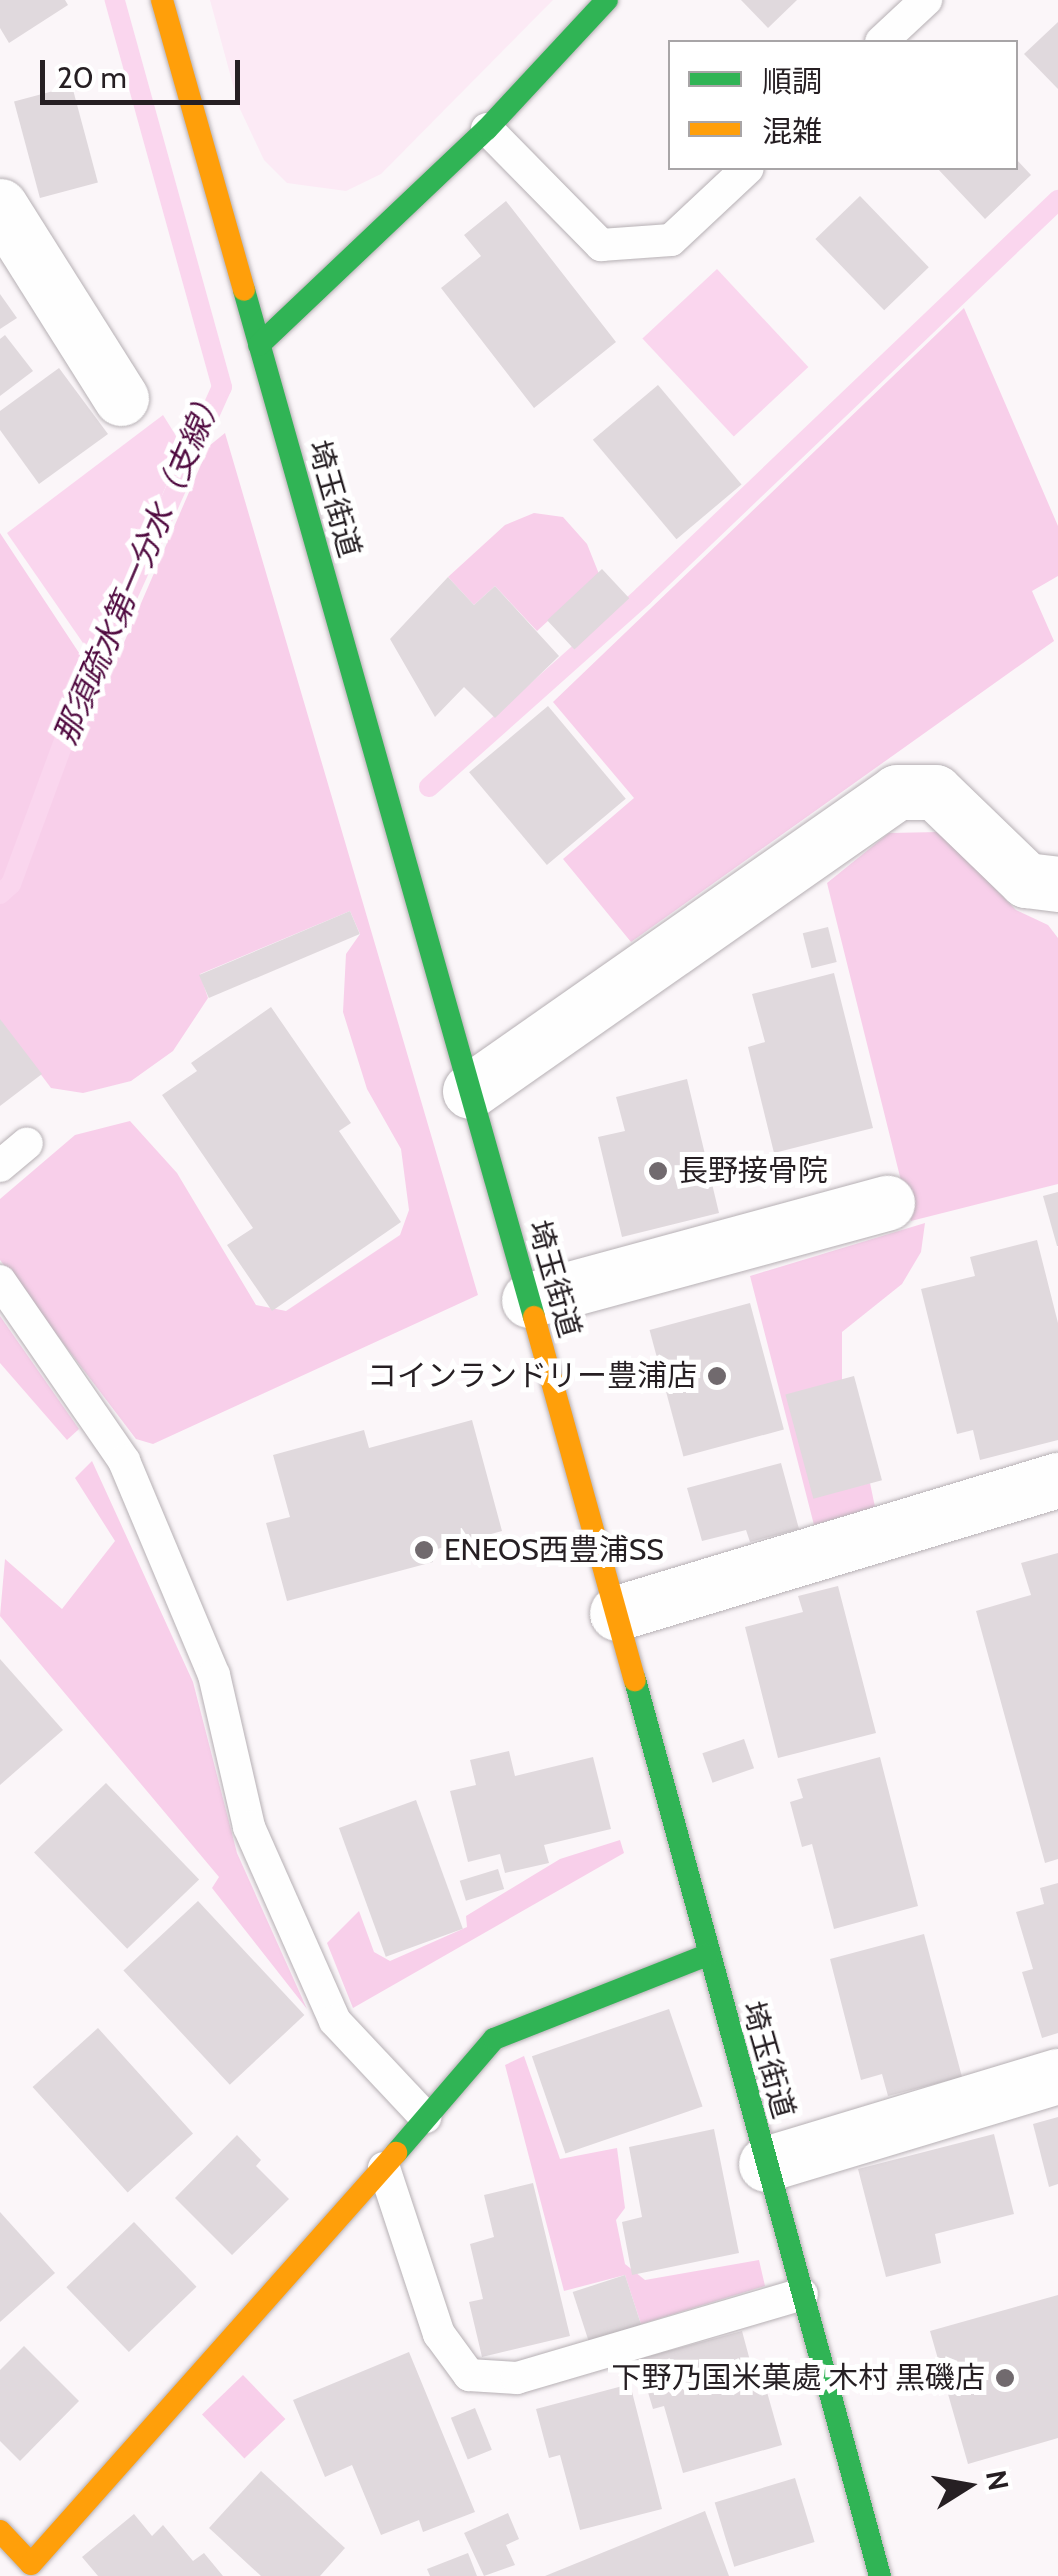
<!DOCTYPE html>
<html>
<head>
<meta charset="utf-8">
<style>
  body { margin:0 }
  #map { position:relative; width:1058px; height:2576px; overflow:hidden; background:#fbf6f9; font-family:Cabin,"Noto Sans JP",sans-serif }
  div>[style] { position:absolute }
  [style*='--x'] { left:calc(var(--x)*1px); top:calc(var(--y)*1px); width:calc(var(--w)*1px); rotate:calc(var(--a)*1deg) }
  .built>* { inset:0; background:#fceaf5 }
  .green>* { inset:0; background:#f8cfea; transform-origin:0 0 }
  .water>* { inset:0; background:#fad6ee; transform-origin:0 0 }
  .stream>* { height:20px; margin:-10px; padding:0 10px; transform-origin:10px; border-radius:10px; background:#fad6ee }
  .building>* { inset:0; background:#e0d9dd; transform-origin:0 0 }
  .roads { filter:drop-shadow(0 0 2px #b6b0b4) drop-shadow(0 0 2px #b6b0b4) }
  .lane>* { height:32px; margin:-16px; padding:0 16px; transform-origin:16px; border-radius:16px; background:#fefefe }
  .street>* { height:55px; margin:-27.5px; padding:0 27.5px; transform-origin:27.5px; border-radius:27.5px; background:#fefefe }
  .fast>* { height:22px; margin:-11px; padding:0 11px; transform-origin:11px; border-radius:11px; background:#30b455 }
  .slow>* { height:22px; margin:-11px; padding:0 11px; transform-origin:11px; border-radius:11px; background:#ff9f0a }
  .dots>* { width:28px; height:28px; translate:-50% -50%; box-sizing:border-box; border:5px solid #fff; border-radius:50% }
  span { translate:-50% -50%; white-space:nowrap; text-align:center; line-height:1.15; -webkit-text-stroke:10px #fff; paint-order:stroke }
  .street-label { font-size:30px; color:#261f23 }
  .poi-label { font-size:30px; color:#261f23 }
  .left { translate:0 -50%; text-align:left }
  .right { translate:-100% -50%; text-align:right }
  .water-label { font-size:32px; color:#4f093f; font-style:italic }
  .legend { position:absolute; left:668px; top:40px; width:350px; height:130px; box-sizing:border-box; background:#fff; border:2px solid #a8a5a7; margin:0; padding:12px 18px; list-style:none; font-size:30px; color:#261f23 }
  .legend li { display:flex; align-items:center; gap:20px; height:50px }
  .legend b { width:50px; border:2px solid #a8a5a7 }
  .north { position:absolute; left:918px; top:2436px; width:100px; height:100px; -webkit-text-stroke:8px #fff; paint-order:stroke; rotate:79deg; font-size:28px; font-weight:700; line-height:40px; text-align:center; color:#261f23 }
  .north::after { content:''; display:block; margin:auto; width:35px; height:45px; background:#261f23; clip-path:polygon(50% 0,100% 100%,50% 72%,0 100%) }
  .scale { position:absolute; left:40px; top:60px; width:200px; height:45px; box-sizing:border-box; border:5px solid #261f23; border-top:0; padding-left:12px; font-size:30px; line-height:35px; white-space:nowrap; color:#261f23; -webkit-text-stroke:8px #fff; paint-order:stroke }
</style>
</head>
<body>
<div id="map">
  <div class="built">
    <i style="clip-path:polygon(210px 0,553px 0,381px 174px,346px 191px,287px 183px,264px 160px,239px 107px)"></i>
  </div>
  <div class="green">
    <i style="clip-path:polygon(964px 308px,1058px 526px,1058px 576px,1032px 591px,1054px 641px,631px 942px,563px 859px,634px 798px,553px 702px)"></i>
    <i style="clip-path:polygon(225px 433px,478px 1295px,153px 1444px,136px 1439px,0 1260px,0 1199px,75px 1135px,130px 1121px,177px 1173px,256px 1305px,286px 1311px,400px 1235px,409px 1210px,401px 1149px,367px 1089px,343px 1012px,346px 954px,360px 934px,350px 911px,200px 974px,208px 998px,173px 1051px,131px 1081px,83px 1093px,51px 1088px,0 1020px,0 533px,87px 665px,113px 668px,209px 446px)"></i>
    <i style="clip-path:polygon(534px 513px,563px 517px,587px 544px,599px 574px,537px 631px,495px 586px,474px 605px,448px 577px,505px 525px)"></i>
    <i style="clip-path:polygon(939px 832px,1016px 910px,1048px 925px,1058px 938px,1058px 1184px,911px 1221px,827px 883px,889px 833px)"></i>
    <i style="clip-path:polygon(925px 1223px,921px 1252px,902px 1284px,842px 1332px,842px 1380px,814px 1497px,870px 1483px,875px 1507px,814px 1525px,750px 1276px)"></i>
    <i style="clip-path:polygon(0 1316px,79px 1429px,67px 1440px,0 1363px)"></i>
    <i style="clip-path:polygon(92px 1461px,193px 1682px,237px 1853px,307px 2009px,212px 1888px,219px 1877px,0 1616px,5px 1559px,62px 1609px,115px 1541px,75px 1478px)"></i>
    <i style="clip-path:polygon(620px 1840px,624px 1853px,353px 2008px,327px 1943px,359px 1911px,374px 1952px,390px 1961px,467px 1927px,466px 1916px,560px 1859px)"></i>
    <i style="clip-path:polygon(524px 2056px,560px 2159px,617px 2148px,625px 2208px,616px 2220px,625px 2264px,645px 2280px,759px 2260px,765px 2286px,641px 2324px,625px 2275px,564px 2291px,505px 2065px)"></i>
    <i style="left:243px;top:2375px;width:61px;height:57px;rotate:46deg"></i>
  </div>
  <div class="water">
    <i style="left:717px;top:269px;width:134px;height:102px;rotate:47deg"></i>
    <i style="clip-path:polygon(163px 415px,183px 447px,92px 656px,7px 533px)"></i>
  </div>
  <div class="stream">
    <i style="--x:429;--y:787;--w:287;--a:-41.7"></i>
    <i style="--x:643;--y:596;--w:574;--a:-43.66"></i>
    <i style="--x:0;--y:894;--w:15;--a:-42"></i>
    <i style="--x:11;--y:884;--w:176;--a:-69.7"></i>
    <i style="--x:72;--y:719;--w:364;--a:-65.7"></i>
    <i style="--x:222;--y:387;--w:402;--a:-105.5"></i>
  </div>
  <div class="building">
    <i style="clip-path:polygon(0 0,65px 0,68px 5px,9px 43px,0 28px)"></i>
    <i style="clip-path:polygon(741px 0,797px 0,768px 28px)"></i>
    <i style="clip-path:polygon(1058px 22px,1058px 89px,1024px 54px)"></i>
    <i style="left:72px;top:86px;width:100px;height:60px;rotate:75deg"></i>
    <i style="clip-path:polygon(1016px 159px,1031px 175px,985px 219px,937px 168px,1016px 168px)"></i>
    <i style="left:860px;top:196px;width:99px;height:62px;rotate:46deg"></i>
    <i style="clip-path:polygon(506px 201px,616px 342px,534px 408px,441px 288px,481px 256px,464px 235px)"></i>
    <i style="clip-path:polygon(0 294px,17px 318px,0 329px)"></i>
    <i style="clip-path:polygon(5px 335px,33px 371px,0 396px,0 339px)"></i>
    <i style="clip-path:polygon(59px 368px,108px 434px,39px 484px,0 430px,0 411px)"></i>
    <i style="left:658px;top:385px;width:130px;height:85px;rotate:50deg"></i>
    <i style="left:602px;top:569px;width:40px;height:75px;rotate:47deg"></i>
    <i style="clip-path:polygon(448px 577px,474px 605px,495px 586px,559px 656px,495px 718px,464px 687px,435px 717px,390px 639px)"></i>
    <i style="left:548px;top:706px;width:121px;height:103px;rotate:50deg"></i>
    <i style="left:350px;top:911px;width:25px;height:164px;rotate:67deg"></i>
    <i style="left:828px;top:927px;width:36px;height:26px;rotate:76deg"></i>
    <i style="clip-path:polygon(834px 973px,873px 1128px,774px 1153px,748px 1047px,765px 1042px,752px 994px)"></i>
    <i style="clip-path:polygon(271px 1007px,351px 1123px,339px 1131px,401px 1222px,272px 1311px,227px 1245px,253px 1228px,162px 1095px,197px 1071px,191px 1063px)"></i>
    <i style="clip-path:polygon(0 1019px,42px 1074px,0 1106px)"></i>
    <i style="clip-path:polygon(687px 1079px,719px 1213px,622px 1237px,598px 1137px,625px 1131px,616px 1097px)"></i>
    <i style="clip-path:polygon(1058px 1192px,1058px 1246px,1057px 1246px,1043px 1196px)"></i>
    <i style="clip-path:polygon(1037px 1240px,1058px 1323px,1058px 1440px,980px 1460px,973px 1430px,957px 1434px,921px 1289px,975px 1276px,970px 1257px)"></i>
    <i style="left:750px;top:1303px;width:131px;height:104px;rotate:75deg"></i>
    <i style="left:854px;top:1376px;width:108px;height:71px;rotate:75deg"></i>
    <i style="clip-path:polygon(472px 1420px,502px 1531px,430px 1551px,433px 1562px,287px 1601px,266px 1523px,290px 1517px,273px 1455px,364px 1430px,369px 1448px)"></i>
    <i style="clip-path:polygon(781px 1463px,799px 1529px,750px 1542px,746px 1530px,702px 1541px,687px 1488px)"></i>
    <i style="clip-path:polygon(1058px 1553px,1058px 1859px,1045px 1863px,976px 1611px,1031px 1595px,1021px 1563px)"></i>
    <i style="clip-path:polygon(838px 1586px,876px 1733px,778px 1758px,745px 1627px,803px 1612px,798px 1596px)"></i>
    <i style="clip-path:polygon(0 1659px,63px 1730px,0 1785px)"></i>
    <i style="left:744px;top:1739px;width:31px;height:44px;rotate:71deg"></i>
    <i style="clip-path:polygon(509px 1751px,515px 1776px,593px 1757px,611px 1829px,544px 1845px,549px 1863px,505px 1873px,500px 1854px,468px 1862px,450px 1791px,476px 1785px,470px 1760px)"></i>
    <i style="clip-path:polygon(880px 1757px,918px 1906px,834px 1929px,812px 1844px,802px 1847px,790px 1802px,803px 1798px,797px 1779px)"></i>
    <i style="left:106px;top:1783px;width:134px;height:100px;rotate:46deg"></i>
    <i style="left:416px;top:1800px;width:137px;height:82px;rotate:70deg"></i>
    <i style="left:498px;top:1869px;width:21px;height:40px;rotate:73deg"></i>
    <i style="clip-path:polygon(1058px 1883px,1058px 2033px,1042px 2038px,1022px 1972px,1033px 1969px,1016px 1912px,1044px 1904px,1040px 1888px)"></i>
    <i style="left:198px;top:1901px;width:156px;height:102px;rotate:47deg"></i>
    <i style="clip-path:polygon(924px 1934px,962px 2077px,888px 2096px,882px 2074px,861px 2080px,830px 1959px)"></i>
    <i style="left:669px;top:2009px;width:103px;height:145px;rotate:71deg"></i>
    <i style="left:98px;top:2028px;width:142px;height:88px;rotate:48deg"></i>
    <i style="clip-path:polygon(1058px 2117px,1058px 2184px,1049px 2187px,1033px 2124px)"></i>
    <i style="clip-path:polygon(714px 2129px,739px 2253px,632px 2275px,622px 2222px,642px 2217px,629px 2147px)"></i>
    <i style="clip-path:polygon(994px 2134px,1014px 2214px,935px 2234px,941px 2263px,886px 2277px,858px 2169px)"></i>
    <i style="clip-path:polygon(237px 2135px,261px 2160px,256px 2166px,289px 2199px,232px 2255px,175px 2198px)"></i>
    <i style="clip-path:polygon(533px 2183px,570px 2336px,482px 2357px,469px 2302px,483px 2299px,470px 2244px,494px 2237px,484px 2195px)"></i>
    <i style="clip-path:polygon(0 2212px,55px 2273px,0 2322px)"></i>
    <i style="left:134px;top:2222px;width:90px;height:94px;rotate:46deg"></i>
    <i style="left:625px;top:2275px;width:52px;height:55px;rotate:72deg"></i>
    <i style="clip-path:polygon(1058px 2295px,1058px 2438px,968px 2464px,930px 2331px)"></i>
    <i style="clip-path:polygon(742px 2331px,759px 2394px,767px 2392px,782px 2445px,683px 2473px,664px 2406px,653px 2409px,638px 2359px)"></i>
    <i style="clip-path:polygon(24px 2346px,79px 2401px,20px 2461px,0 2441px,0 2370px)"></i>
    <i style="clip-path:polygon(409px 2352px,475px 2512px,423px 2532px,419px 2520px,381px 2535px,352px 2465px,325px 2477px,293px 2400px)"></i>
    <i style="clip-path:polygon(630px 2384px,662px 2509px,580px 2530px,560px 2455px,549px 2458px,536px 2409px)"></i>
    <i style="left:475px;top:2408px;width:45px;height:26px;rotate:68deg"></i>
    <i style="clip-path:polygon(261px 2471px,345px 2548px,320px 2576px,261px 2576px,209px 2528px)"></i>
    <i style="left:795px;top:2478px;width:67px;height:84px;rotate:73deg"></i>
    <i style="clip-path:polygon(705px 2511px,729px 2576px,545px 2576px)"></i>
    <i style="clip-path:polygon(508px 2513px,519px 2539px,506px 2545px,515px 2565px,484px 2576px,464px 2533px)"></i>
    <i style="clip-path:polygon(134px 2514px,152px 2536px,163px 2525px,193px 2561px,204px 2553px,223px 2576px,98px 2576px,82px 2557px)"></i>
    <i style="clip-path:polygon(468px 2553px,477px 2576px,430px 2576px,427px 2569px)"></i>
  </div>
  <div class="roads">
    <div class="lane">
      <i style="--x:881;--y:42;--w:62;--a:-43"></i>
      <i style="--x:487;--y:129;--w:163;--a:45.5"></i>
      <i style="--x:601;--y:245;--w:70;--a:-4.1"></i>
      <i style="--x:671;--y:240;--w:105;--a:-43.1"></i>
      <i style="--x:0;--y:1166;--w:35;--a:-40"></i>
      <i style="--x:0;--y:1281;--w:219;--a:55.4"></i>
      <i style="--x:124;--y:1461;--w:232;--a:67.2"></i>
      <i style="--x:214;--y:1675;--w:156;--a:77"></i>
      <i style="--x:249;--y:1827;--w:212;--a:66.1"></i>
      <i style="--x:335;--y:2021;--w:132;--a:46.8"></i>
      <i style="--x:384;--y:2168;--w:175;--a:71.7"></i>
      <i style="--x:439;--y:2334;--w:51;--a:53.8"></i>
      <i style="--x:469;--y:2375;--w:48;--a:3.6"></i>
      <i style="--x:517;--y:2378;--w:297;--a:-16.4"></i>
    </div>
    <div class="street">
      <i style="--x:0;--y:206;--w:227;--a:57.8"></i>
      <i style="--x:470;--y:1091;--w:521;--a:-35"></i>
      <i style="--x:897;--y:792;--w:38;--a:0"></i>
      <i style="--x:935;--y:792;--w:127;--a:44"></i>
      <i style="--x:1026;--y:880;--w:32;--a:7"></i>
      <i style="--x:529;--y:1300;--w:371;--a:-15.2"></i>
      <i style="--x:617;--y:1613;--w:461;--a:-16.8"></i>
      <i style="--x:766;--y:2164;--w:305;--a:-16.8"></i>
    </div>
    <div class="fast">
      <i style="--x:244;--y:290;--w:1067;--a:74.23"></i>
      <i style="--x:259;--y:345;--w:314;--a:-43.5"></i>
      <i style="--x:487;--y:129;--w:176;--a:-47.1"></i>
      <i style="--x:635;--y:1680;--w:929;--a:74.71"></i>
      <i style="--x:396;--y:2153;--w:150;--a:-49.3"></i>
      <i style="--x:494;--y:2039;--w:229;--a:-21.5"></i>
    </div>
    <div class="slow">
      <i style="--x:162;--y:0;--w:301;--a:74.2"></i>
      <i style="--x:534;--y:1317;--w:377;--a:74.5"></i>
      <i style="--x:0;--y:2531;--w:45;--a:46.8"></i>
      <i style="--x:31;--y:2564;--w:550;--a:-48.39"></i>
    </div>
  </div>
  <div class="dots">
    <i style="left:658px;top:1171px;background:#716a6e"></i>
    <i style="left:717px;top:1376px;background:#716a6e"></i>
    <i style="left:424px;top:1550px;background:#716a6e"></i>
    <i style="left:1005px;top:2378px;background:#716a6e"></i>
  </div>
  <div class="street-label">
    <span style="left:334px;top:499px;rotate:74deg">埼玉街道</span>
    <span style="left:554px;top:1279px;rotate:74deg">埼玉街道</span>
    <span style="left:768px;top:2060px;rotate:74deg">埼玉街道</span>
  </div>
  <div class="poi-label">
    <span class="left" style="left:678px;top:1171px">長野接骨院</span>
    <span class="right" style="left:697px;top:1376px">コインランドリー豊浦店</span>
    <span class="left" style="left:444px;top:1550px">ENEOS西豊浦SS</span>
    <span class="right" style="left:985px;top:2378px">下野乃国米菓處 木村 黒磯店</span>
  </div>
  <div class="water-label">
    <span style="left:139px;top:566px;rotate:-67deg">那須疏水第一分水（支線）</span>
  </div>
  <ul class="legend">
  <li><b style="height:12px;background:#30b455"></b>順調</li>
  <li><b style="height:12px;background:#ff9f0a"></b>混雑</li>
  </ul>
  <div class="north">N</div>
  <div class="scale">20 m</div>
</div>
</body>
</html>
